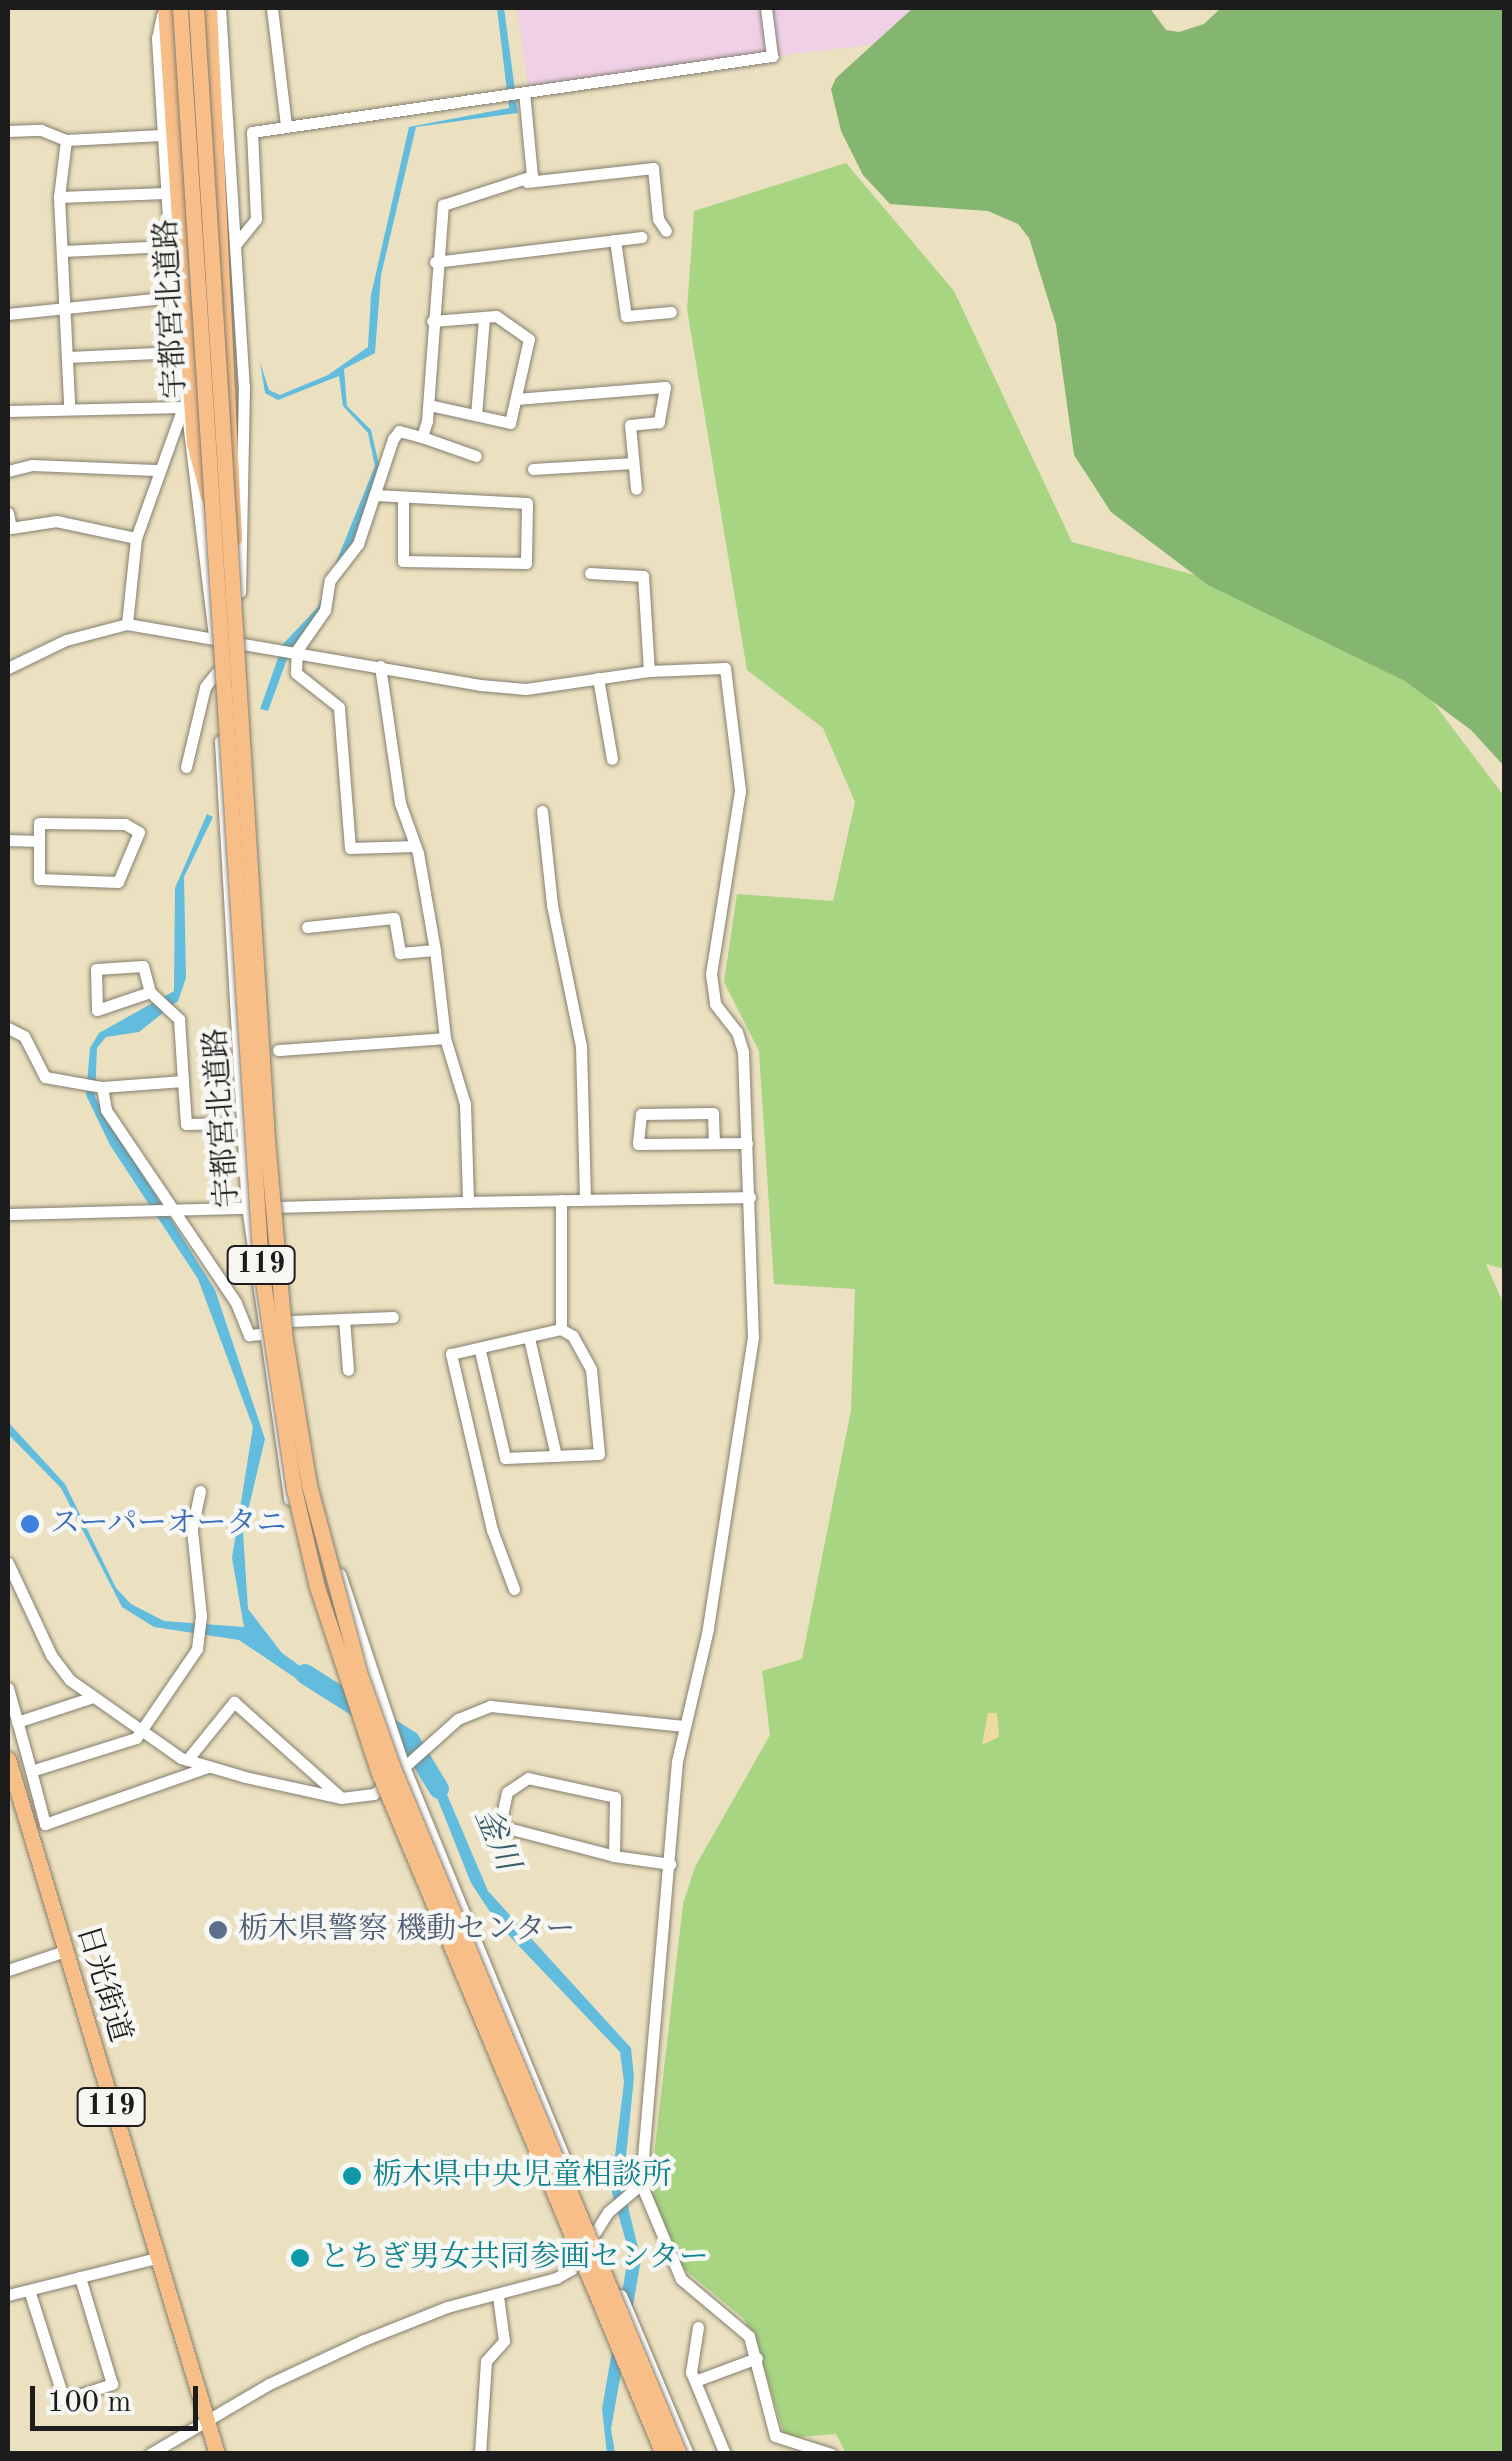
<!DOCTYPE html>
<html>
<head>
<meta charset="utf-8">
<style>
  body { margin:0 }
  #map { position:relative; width:1512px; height:2461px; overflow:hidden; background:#ebe1c0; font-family:"Old Standard TT","Noto Serif JP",serif }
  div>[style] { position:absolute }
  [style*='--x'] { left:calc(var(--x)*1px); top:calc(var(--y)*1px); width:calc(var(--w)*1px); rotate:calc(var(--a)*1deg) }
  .built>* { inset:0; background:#efd0e6 }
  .green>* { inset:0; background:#a7d582 }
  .forest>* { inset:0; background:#85b670 }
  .sand>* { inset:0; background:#eeda9e }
  .water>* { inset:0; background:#61bcde }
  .river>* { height:20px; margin:-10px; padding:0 10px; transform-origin:10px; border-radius:10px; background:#61bcde }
  .roads { filter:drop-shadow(0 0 2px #847e6e) drop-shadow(0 0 2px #847e6e) }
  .minor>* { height:11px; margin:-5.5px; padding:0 5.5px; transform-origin:5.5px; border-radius:5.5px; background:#fff }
  .highway>* { height:15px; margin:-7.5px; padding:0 7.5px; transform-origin:7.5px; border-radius:7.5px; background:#f7be88 }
  .bridges { filter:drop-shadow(0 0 2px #847e6e) drop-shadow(0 0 2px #847e6e) }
  .highway-bridge>* { height:15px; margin:-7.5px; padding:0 7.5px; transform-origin:7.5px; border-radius:7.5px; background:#f7be88 }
  .dots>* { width:28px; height:28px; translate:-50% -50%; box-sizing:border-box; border:5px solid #f6f6f2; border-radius:50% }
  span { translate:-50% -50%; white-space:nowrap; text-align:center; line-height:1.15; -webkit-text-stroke:9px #f6f6f2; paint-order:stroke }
  .shield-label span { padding:2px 8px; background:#f6f6f2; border:2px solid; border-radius:8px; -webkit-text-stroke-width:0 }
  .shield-label { font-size:28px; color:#1c1c1c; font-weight:700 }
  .street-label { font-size:30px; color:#1c1c1c }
  .shop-label { font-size:30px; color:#366cbe }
  .left { translate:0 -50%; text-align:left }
  .service-label { font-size:30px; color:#4e5e75 }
  .culture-label { font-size:30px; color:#0d838f }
  .water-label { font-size:32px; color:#385c6a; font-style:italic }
  .frame { position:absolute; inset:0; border:10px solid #1c1c1c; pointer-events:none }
  .scale { position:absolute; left:30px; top:2386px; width:168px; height:45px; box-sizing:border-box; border:5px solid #1c1c1c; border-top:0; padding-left:12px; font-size:30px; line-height:35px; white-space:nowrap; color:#1c1c1c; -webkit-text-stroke:8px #f6f6f2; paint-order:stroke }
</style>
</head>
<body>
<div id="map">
  <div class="built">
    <i style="clip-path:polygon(517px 8px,1041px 8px,1043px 24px,528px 86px)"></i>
  </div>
  <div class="green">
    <i style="clip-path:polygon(846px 163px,954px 291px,1072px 542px,1373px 623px,1504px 796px,1504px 1269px,1486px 1264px,1504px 1305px,1504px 2453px,846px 2454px,836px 2434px,785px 2438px,757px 2343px,743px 2318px,678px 2264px,650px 2190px,683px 1904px,695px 1867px,770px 1735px,762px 1671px,802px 1659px,851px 1410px,855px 1289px,774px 1284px,759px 1051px,724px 982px,737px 894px,833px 901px,855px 802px,823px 728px,747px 670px,687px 309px,694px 211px)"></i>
  </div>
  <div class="forest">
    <i style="clip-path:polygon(913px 8px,1150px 8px,1166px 30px,1179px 32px,1204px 24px,1221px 8px,1504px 8px,1504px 766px,1471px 730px,1405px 681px,1208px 585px,1111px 512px,1074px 455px,1056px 325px,1029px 238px,1018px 224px,988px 211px,890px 204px,863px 175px,841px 131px,831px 89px,836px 78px)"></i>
  </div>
  <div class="sand">
    <i style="clip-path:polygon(988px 1713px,997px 1713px,999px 1737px,982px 1745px)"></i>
  </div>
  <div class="water">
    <i style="clip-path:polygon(497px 8px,504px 8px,518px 113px,416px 127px,381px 275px,375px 353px,344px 369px,347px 406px,371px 430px,379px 465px,355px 543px,322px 606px,287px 659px,268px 711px,260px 709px,283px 644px,318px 607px,375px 466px,368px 433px,343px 406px,339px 376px,278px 400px,265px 393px,260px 362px,269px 390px,280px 395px,328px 375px,368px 347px,371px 295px,409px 127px,509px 108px)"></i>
    <i style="clip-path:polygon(207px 814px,213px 817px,184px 877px,186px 978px,178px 1001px,139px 1032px,106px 1037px,97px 1048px,95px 1097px,215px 1290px,265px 1439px,243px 1532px,248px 1609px,282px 1653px,329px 1687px,322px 1696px,239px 1640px,154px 1627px,122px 1607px,61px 1488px,8px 1434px,8px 1422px,65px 1484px,116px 1588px,131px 1604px,164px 1621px,244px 1627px,232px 1558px,253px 1427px,198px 1279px,110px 1145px,86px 1095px,90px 1048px,99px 1033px,174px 991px,175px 888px)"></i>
    <i style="clip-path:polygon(434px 1764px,488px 1891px,631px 2048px,634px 2077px,623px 2186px,641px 2260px,611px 2429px,615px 2453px,607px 2453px,602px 2409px,629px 2252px,611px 2189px,624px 2082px,620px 2052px,498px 1924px,471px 1883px,426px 1770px)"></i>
  </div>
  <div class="river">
    <i style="--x:305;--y:1674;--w:125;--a:32.5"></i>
    <i style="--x:410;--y:1741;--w:56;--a:58.9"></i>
  </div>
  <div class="roads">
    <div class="minor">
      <i style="--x:220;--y:8;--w:379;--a:86.4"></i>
      <i style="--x:244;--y:386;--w:206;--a:91.1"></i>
      <i style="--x:272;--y:8;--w:118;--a:83.2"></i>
      <i style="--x:162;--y:15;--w:24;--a:102"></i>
      <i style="--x:157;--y:38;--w:259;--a:86.5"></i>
      <i style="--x:173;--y:297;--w:343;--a:83.1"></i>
      <i style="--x:8;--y:131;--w:33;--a:-2"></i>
      <i style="--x:41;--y:130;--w:27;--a:22"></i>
      <i style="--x:66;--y:140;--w:96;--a:-3"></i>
      <i style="--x:66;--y:140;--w:57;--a:97"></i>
      <i style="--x:59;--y:197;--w:208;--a:87.2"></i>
      <i style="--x:527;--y:182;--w:127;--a:-6.3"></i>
      <i style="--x:653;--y:168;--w:51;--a:84.4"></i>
      <i style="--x:658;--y:219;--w:14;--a:56"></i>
      <i style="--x:59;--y:197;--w:107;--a:-2.1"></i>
      <i style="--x:615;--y:240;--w:77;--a:81.8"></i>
      <i style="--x:626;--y:316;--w:45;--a:-5.1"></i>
      <i style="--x:235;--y:245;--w:33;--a:-51"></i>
      <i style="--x:256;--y:219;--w:87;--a:-92.6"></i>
      <i style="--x:252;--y:132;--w:526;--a:-8.32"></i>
      <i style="--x:772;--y:56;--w:48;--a:-97.1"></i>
      <i style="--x:63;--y:251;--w:106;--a:-2.7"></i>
      <i style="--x:435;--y:262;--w:208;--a:-6.9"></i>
      <i style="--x:8;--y:314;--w:166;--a:-5.9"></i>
      <i style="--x:68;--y:357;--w:110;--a:-2.6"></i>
      <i style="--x:516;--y:399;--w:149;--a:-4.6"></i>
      <i style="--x:665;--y:387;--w:36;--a:100"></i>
      <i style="--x:659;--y:422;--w:29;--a:174"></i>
      <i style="--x:630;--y:425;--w:64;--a:84.6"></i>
      <i style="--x:429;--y:405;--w:83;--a:12.5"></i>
      <i style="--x:510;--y:423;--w:86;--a:-77.3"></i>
      <i style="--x:529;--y:339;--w:40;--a:-145.1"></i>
      <i style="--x:496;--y:316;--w:64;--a:175.5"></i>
      <i style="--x:8;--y:411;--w:175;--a:-1.3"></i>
      <i style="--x:183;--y:407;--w:139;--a:109.7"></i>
      <i style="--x:136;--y:538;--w:86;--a:96"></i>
      <i style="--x:476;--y:415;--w:98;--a:-85.3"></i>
      <i style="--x:422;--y:437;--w:57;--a:19.4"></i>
      <i style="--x:533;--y:469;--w:100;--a:-3.4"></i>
      <i style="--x:8;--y:471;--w:25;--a:-14"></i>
      <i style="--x:32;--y:465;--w:123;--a:2.3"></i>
      <i style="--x:375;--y:495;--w:152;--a:3"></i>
      <i style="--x:527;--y:503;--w:60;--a:91"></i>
      <i style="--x:526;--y:563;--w:123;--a:-179.1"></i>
      <i style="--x:403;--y:561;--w:64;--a:-90"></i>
      <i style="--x:8;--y:513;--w:15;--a:79"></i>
      <i style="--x:11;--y:528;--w:46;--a:-8.8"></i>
      <i style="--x:56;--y:521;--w:82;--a:12"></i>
      <i style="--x:590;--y:573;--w:53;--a:3.2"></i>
      <i style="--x:643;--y:576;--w:95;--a:86.4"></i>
      <i style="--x:380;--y:666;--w:138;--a:81.7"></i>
      <i style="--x:400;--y:803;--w:53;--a:70.2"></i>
      <i style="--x:418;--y:853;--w:98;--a:80.1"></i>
      <i style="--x:435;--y:950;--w:89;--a:83.5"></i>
      <i style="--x:445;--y:1038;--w:69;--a:73.1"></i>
      <i style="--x:465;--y:1104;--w:98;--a:88.2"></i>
      <i style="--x:468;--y:1202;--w:282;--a:-1"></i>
      <i style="--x:8;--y:668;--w:64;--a:-25.8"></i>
      <i style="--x:66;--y:640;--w:63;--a:-14.7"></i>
      <i style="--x:127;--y:624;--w:358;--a:9.8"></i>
      <i style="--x:480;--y:685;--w:46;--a:5"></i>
      <i style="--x:526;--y:689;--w:124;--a:-8.3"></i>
      <i style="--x:649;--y:671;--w:76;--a:-2.3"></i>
      <i style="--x:725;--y:668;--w:124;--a:83"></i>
      <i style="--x:740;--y:791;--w:185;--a:99"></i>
      <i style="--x:711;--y:974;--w:30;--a:82"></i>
      <i style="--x:715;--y:1004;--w:36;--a:52"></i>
      <i style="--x:737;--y:1032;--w:21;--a:73"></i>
      <i style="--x:743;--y:1052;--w:285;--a:88"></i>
      <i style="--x:753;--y:1337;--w:295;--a:98.8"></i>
      <i style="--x:708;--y:1629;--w:136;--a:103.2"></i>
      <i style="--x:677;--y:1761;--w:425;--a:94.9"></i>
      <i style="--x:641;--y:2184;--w:103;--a:67.2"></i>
      <i style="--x:681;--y:2279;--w:89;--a:40"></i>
      <i style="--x:749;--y:2336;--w:103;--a:75.4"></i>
      <i style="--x:775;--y:2436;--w:59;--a:17.8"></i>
      <i style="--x:598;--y:678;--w:82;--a:80.2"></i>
      <i style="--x:220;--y:741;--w:466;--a:86.7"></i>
      <i style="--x:247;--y:1206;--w:296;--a:81.8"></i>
      <i style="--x:186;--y:767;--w:82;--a:-76.6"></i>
      <i style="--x:205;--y:687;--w:18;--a:-52"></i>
      <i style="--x:542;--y:811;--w:95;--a:83.9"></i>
      <i style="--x:552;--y:905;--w:144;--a:78.4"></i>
      <i style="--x:581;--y:1046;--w:153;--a:88.5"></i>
      <i style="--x:39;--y:823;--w:86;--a:0.7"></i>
      <i style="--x:125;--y:824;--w:16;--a:30"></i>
      <i style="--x:139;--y:832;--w:54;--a:112.8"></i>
      <i style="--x:118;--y:882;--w:79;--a:-177.8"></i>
      <i style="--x:39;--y:879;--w:56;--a:-90"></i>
      <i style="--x:8;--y:840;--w:30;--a:2"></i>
      <i style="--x:415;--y:846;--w:65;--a:178.2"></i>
      <i style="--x:350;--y:848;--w:141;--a:-94.5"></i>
      <i style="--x:339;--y:707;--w:55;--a:-141.7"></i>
      <i style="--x:296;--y:673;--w:23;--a:-88"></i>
      <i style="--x:297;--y:650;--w:49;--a:-55"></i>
      <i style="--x:325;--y:610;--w:30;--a:-81"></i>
      <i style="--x:330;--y:580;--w:46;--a:-52.1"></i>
      <i style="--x:358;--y:544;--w:111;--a:-71.6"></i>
      <i style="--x:393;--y:439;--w:10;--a:-53"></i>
      <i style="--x:399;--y:431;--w:24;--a:15"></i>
      <i style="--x:422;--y:437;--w:17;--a:-73"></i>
      <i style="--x:427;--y:421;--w:217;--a:-85.8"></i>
      <i style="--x:443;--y:205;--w:94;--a:-18"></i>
      <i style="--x:532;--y:176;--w:84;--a:-95.4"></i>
      <i style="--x:307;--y:927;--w:87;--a:-5.9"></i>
      <i style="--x:394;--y:918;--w:36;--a:80"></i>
      <i style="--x:400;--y:953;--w:35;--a:-5"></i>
      <i style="--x:150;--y:992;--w:56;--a:161.2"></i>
      <i style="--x:97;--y:1010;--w:41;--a:-91.4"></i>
      <i style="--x:96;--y:969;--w:47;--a:-3.7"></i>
      <i style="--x:143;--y:966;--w:27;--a:75"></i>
      <i style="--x:150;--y:992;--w:40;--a:43"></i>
      <i style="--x:179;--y:1019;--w:62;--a:86.3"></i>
      <i style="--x:183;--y:1081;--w:81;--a:175.8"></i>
      <i style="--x:102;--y:1087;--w:23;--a:80"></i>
      <i style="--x:106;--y:1110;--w:233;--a:56"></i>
      <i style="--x:236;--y:1303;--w:35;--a:68"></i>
      <i style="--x:249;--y:1335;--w:12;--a:-5"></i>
      <i style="--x:8;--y:1028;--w:18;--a:27"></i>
      <i style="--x:24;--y:1036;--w:46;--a:62.9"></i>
      <i style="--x:45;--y:1077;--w:58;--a:10"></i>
      <i style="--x:278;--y:1050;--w:167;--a:-4.1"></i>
      <i style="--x:183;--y:1081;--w:43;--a:86"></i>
      <i style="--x:186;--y:1124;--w:49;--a:-1.2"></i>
      <i style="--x:714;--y:1143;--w:30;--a:-92"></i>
      <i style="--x:713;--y:1113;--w:72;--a:179.2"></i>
      <i style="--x:641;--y:1114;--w:30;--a:96"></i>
      <i style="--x:638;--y:1144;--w:109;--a:-0.5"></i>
      <i style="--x:8;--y:1214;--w:460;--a:-1.5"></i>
      <i style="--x:344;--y:1319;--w:51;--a:85.5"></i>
      <i style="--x:290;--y:1321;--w:103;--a:-2.2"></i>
      <i style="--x:529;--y:1338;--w:121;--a:77.1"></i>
      <i style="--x:480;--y:1351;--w:110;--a:76.8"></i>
      <i style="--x:505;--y:1458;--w:94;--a:-2.4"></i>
      <i style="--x:599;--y:1454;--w:85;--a:-95.4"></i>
      <i style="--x:591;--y:1369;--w:38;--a:-119"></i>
      <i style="--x:573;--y:1336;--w:14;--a:-150"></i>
      <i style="--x:200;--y:1491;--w:40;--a:102"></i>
      <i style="--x:192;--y:1530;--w:86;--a:84"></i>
      <i style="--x:201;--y:1616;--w:33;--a:97"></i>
      <i style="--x:197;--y:1649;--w:108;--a:124.4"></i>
      <i style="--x:136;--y:1738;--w:110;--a:162.6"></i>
      <i style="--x:31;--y:1771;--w:55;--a:75.2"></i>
      <i style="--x:45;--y:1824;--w:173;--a:-19.3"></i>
      <i style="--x:8;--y:1563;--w:102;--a:64.9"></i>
      <i style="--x:51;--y:1655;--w:31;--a:53"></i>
      <i style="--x:70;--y:1680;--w:136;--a:35.1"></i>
      <i style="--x:181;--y:1758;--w:67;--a:16.5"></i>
      <i style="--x:245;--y:1777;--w:98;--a:12.3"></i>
      <i style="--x:341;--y:1798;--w:33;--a:-7"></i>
      <i style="--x:374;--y:1794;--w:113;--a:-41.8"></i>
      <i style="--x:458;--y:1719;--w:35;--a:-22"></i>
      <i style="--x:491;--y:1706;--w:193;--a:5.9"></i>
      <i style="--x:340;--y:1574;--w:206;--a:71.6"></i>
      <i style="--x:405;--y:1769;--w:435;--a:67.7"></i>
      <i style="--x:514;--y:1589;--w:63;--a:-110.4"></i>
      <i style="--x:492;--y:1530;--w:181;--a:-103.1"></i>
      <i style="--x:451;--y:1354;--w:113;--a:-12.8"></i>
      <i style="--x:561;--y:1329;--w:129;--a:-90"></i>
      <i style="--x:8;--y:1688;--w:86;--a:74.5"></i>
      <i style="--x:17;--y:1722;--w:80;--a:-18.2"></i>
      <i style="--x:187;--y:1760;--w:75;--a:-51"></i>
      <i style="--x:234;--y:1702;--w:141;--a:41.8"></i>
      <i style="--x:614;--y:1856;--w:59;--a:-89"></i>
      <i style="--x:615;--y:1797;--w:89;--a:-167.7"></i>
      <i style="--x:528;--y:1778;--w:25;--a:146"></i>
      <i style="--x:507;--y:1792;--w:35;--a:102"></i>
      <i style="--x:500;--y:1826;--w:118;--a:14.7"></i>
      <i style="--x:614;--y:1856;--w:57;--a:8.1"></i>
      <i style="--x:8;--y:1970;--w:60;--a:-18.4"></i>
      <i style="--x:29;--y:2290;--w:115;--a:72.3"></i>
      <i style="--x:64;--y:2400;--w:51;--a:-18.4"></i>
      <i style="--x:112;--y:2384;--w:112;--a:-106.7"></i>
      <i style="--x:8;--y:2295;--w:153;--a:-14"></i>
      <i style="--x:621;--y:2295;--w:173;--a:67.2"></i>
      <i style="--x:698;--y:2327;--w:46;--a:98.8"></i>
      <i style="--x:691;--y:2372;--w:89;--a:67.5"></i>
      <i style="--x:695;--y:2381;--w:66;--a:-20.4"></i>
      <i style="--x:150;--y:2454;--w:138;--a:-30.5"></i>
      <i style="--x:269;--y:2384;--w:105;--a:-24.9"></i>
      <i style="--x:364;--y:2340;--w:89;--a:-21.7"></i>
      <i style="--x:447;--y:2307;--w:113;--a:-14.9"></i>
      <i style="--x:556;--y:2278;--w:18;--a:-29"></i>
      <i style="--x:572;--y:2269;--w:67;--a:-57.7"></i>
      <i style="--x:608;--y:2212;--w:43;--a:-40.3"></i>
      <i style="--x:480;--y:2454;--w:93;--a:-86.3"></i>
      <i style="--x:486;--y:2361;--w:27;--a:-48"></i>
      <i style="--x:504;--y:2341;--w:45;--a:-97.6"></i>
    </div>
    <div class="highway">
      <i style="--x:165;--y:8;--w:436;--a:86.2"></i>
      <i style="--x:194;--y:443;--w:55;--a:75.2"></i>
      <i style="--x:209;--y:8;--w:531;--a:87.3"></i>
      <i style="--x:8;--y:1759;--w:726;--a:73.26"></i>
    </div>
  </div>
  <div class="bridges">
    <div class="highway-bridge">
      <i style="--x:180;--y:8;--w:1263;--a:86.32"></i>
      <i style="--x:261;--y:1268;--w:223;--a:81.5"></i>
      <i style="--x:294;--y:1489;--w:101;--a:76.8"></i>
      <i style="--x:317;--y:1587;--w:196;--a:71.6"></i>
      <i style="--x:379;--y:1773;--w:738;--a:67.36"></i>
      <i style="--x:196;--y:8;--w:1134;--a:86.41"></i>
      <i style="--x:267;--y:1140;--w:201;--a:84.9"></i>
      <i style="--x:285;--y:1340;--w:147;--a:80.6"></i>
      <i style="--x:309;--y:1485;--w:194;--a:75"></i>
      <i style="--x:359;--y:1672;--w:102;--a:70.5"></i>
      <i style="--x:393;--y:1768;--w:743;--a:67.37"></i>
    </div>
  </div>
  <div class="dots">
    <i style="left:30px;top:1524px;background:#3f7fe0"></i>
    <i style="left:218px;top:1930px;background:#5c6f8a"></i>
    <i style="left:352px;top:2176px;background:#0f9aa8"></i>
    <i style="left:300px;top:2258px;background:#0f9aa8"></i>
  </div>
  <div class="shield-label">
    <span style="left:261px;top:1265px">119</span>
    <span style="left:111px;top:2107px">119</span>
  </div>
  <div class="street-label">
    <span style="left:172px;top:309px;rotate:-93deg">宇都宮北道路</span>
    <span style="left:223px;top:1118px;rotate:-94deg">宇都宮北道路</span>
    <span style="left:103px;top:1984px;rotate:73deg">日光街道</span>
  </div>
  <div class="shop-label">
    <span class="left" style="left:50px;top:1524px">スーパーオータニ</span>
  </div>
  <div class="service-label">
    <span class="left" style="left:238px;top:1930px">栃木県警察 機動センター</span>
  </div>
  <div class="culture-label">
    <span class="left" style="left:372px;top:2176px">栃木県中央児童相談所</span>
    <span class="left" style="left:320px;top:2258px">とちぎ男女共同参画センター</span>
  </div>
  <div class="water-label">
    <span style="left:495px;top:1840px;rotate:67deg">釜川</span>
  </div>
  <div class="frame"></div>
  <div class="scale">100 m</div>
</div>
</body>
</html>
